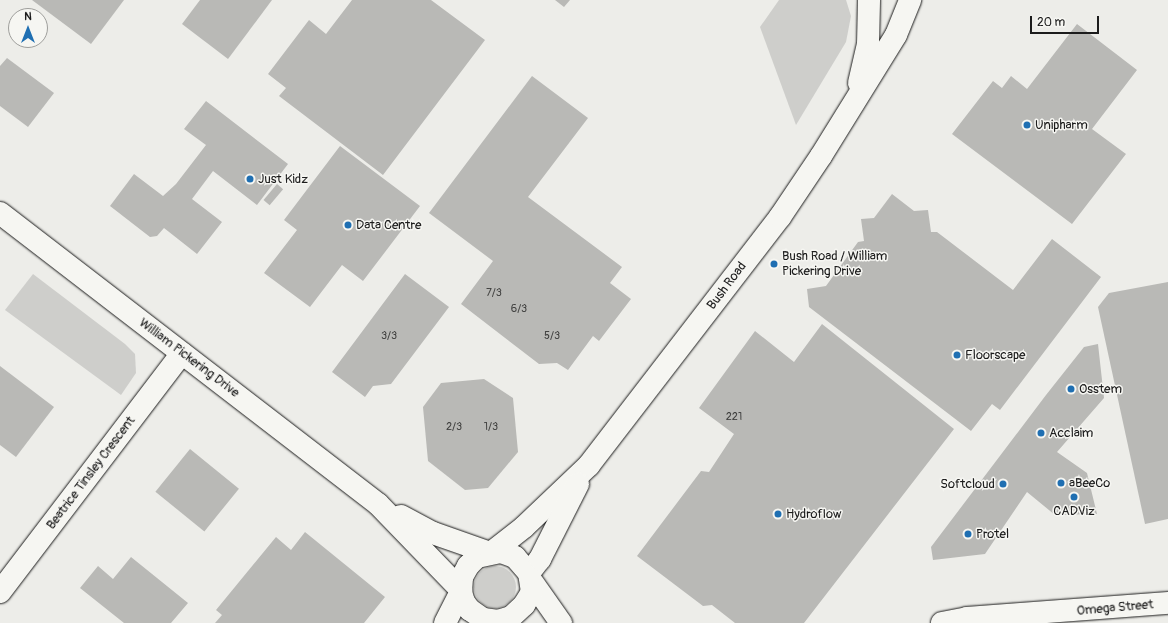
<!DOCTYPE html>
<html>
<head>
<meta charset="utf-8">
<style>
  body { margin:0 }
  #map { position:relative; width:1168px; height:623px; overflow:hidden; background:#edede9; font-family:Pangolin,sans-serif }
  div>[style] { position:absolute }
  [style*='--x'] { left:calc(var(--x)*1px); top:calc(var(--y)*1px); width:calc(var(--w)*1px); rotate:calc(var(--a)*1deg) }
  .green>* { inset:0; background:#cececb }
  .round { border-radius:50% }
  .building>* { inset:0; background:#b9b9b6; transform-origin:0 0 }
  .roads { filter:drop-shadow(0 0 1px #1c1c1c) drop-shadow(0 0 1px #1c1c1c) }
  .street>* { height:22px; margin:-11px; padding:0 11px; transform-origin:11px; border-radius:11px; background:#f6f6f2 }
  .secondary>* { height:22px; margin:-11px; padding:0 11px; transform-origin:11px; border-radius:11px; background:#f6f6f2 }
  .dots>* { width:11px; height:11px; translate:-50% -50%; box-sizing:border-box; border:2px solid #f6f6f2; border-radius:50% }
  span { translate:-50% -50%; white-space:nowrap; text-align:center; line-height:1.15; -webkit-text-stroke:3px #f6f6f2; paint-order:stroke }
  .number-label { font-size:11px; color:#434342 }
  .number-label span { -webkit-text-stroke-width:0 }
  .poi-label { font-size:13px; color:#1c1c1c }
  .left { translate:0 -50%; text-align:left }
  .right { translate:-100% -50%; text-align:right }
  .street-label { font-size:13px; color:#1c1c1c }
  .north { position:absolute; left:8px; top:8px; width:40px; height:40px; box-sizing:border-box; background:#f6f6f2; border:1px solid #9f9f9c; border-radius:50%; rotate:0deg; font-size:11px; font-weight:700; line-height:16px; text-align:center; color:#1c1c1c }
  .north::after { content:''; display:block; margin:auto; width:14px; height:18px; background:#1f6fb2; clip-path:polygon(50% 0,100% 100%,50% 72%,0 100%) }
  .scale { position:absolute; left:1030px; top:16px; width:69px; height:18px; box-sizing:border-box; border:2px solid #1c1c1c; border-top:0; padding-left:5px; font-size:12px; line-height:14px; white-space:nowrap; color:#1c1c1c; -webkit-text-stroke:3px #f6f6f2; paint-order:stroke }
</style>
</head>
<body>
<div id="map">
  <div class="green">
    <i style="clip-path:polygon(779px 0,846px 0,851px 16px,846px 42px,796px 125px,760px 27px)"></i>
    <i style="clip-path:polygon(33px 274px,125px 344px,135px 354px,136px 373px,121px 395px,5px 310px)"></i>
    <i class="round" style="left:474px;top:566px;width:42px;height:42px"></i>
  </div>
  <div class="building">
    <i style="clip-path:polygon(32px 0,124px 0,91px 44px)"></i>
    <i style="clip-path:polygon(200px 0,272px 0,228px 59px,182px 24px)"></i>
    <i style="clip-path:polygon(352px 0,431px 0,485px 40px,383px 175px,279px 96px,286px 88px,268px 74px,309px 20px,326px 34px)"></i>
    <i style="clip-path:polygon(555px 0,570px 0,564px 7px)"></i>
    <i style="clip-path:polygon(1077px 24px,1137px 70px,1092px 129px,1126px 154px,1072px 224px,952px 134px,993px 81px,1002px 88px,1011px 76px,1027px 89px)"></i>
    <i style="clip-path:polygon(7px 58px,54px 93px,28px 127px,0 106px,0 66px)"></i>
    <i style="clip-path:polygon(532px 76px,588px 118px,528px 197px,622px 267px,610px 283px,631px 299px,599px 341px,593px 336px,568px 370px,557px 363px,539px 364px,461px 304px,493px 261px,429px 213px)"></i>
    <i style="clip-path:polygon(206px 101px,288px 164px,257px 205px,213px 171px,192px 199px,222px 222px,197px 254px,164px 228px,157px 236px,150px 237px,110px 206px,134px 174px,163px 196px,176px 184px,206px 145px,184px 129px)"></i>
    <i style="clip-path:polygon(340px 146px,420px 206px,363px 281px,342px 265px,310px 307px,264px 273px,297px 230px,284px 220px)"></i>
    <i style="left:277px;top:184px;width:8px;height:21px;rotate:40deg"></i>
    <i style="clip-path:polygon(892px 194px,914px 211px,928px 210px,931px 232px,937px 232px,1013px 290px,1052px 239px,1101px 277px,1000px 410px,992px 404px,971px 431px,809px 307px,807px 289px,826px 286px,858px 242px,864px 241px,861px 219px,874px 218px)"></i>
    <i style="clip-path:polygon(405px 274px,449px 307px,391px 384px,373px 386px,365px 397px,332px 372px)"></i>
    <i style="clip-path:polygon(1168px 282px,1168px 519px,1145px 524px,1098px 307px,1109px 293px)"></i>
    <i style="clip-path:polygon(822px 324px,954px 429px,804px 623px,735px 623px,712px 605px,703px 606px,637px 556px,701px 471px,709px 472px,734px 434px,699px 408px,755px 331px,794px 362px)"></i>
    <i style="clip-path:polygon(1098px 344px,1104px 398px,1057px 452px,1087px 473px,1097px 514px,1055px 515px,1027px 492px,985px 554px,933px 560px,931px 547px,1046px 395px,1084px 347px)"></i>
    <i style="clip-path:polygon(0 366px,54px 407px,16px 457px,0 445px)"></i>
    <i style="clip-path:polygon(484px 379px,513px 398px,518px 452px,488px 488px,465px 490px,428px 461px,423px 407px,441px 383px)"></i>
    <i style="left:190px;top:449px;width:63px;height:55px;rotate:39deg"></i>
    <i style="clip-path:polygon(305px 532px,385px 597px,364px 623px,215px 623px,222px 615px,216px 610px,276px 537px,291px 550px)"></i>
    <i style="clip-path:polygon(131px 557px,188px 603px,171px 623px,124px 623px,80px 588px,98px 566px,113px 579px)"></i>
  </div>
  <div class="roads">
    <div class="street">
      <i style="--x:533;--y:583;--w:49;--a:55"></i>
      <i style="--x:0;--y:592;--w:300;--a:-52.7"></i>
      <i style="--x:942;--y:623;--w:25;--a:-11"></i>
      <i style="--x:967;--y:618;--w:202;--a:-4.3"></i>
    </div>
    <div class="secondary">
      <i style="--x:859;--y:83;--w:39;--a:-77"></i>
      <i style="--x:868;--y:45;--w:45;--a:-88.7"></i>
      <i style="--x:0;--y:213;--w:477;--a:37.6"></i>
      <i style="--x:378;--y:504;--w:120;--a:46"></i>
      <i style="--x:401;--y:516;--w:36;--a:28"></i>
      <i style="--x:433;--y:533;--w:60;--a:19.3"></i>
      <i style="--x:501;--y:552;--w:15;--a:20"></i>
      <i style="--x:515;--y:557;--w:21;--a:49"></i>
      <i style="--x:529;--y:573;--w:19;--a:81"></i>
      <i style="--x:532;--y:592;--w:15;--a:122"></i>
      <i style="--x:524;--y:605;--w:18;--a:137"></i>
      <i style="--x:511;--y:617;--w:14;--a:163"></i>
      <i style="--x:498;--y:621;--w:15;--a:-172"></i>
      <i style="--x:483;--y:619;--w:16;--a:-145"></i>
      <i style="--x:470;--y:610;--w:10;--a:-127"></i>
      <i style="--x:464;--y:602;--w:10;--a:-107"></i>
      <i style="--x:461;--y:592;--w:15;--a:-86"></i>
      <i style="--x:462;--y:577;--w:13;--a:-61"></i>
      <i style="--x:468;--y:566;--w:13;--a:-45"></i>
      <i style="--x:477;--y:557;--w:25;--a:-12"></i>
      <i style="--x:491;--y:553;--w:42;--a:-38.2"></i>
      <i style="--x:524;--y:527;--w:90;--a:-43.6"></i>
      <i style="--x:589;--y:465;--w:313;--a:-52.4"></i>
      <i style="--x:780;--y:217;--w:73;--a:-56.1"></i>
      <i style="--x:821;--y:156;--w:142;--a:-58.2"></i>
      <i style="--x:896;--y:35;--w:38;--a:-68"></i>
      <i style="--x:529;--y:573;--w:18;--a:-52"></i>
      <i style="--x:540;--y:559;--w:84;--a:-63.1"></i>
      <i style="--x:445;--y:623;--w:35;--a:-63"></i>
    </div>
  </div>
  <div class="dots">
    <i style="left:1027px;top:125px;background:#1f6fb2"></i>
    <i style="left:250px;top:179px;background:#1f6fb2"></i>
    <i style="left:348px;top:225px;background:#1f6fb2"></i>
    <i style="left:774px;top:264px;background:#1f6fb2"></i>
    <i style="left:957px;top:355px;background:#1f6fb2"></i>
    <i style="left:1071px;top:389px;background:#1f6fb2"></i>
    <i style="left:1041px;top:433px;background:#1f6fb2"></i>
    <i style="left:1061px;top:483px;background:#1f6fb2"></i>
    <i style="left:1003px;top:484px;background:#1f6fb2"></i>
    <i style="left:1074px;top:497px;background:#1f6fb2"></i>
    <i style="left:778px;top:514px;background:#1f6fb2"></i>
    <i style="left:968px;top:534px;background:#1f6fb2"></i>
  </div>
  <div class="number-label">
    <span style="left:494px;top:293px">7/3</span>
    <span style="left:519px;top:309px">6/3</span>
    <span style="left:389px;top:336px">3/3</span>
    <span style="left:552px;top:336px">5/3</span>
    <span style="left:734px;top:417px">221</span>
    <span style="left:454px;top:427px">2/3</span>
    <span style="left:491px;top:427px">1/3</span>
  </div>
  <div class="poi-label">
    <span class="left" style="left:1035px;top:125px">Unipharm</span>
    <span class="left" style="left:258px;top:179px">Just Kidz</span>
    <span class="left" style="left:356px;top:225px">Data Centre</span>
    <span class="left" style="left:782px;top:264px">Bush Road / William<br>Pickering Drive</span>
    <span class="left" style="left:965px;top:355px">Floorscape</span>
    <span class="left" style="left:1079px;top:389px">Osstem</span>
    <span class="left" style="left:1049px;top:433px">Acclaim</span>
    <span class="left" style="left:1069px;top:483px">aBeeCo</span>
    <span class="right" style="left:995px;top:484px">Softcloud</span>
    <span style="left:1074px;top:511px">CADViz</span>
    <span class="left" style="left:786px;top:514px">Hydroflow</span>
    <span class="left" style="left:976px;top:534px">Protel</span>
  </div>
  <div class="street-label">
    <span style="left:727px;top:286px;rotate:-53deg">Bush Road</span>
    <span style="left:189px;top:358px;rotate:37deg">William Pickering Drive</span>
    <span style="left:91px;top:473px;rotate:-53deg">Beatrice Tinsley Crescent</span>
    <span style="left:1115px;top:608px;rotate:-5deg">Omega Street</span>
  </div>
  <div class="north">N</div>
  <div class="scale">20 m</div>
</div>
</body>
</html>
